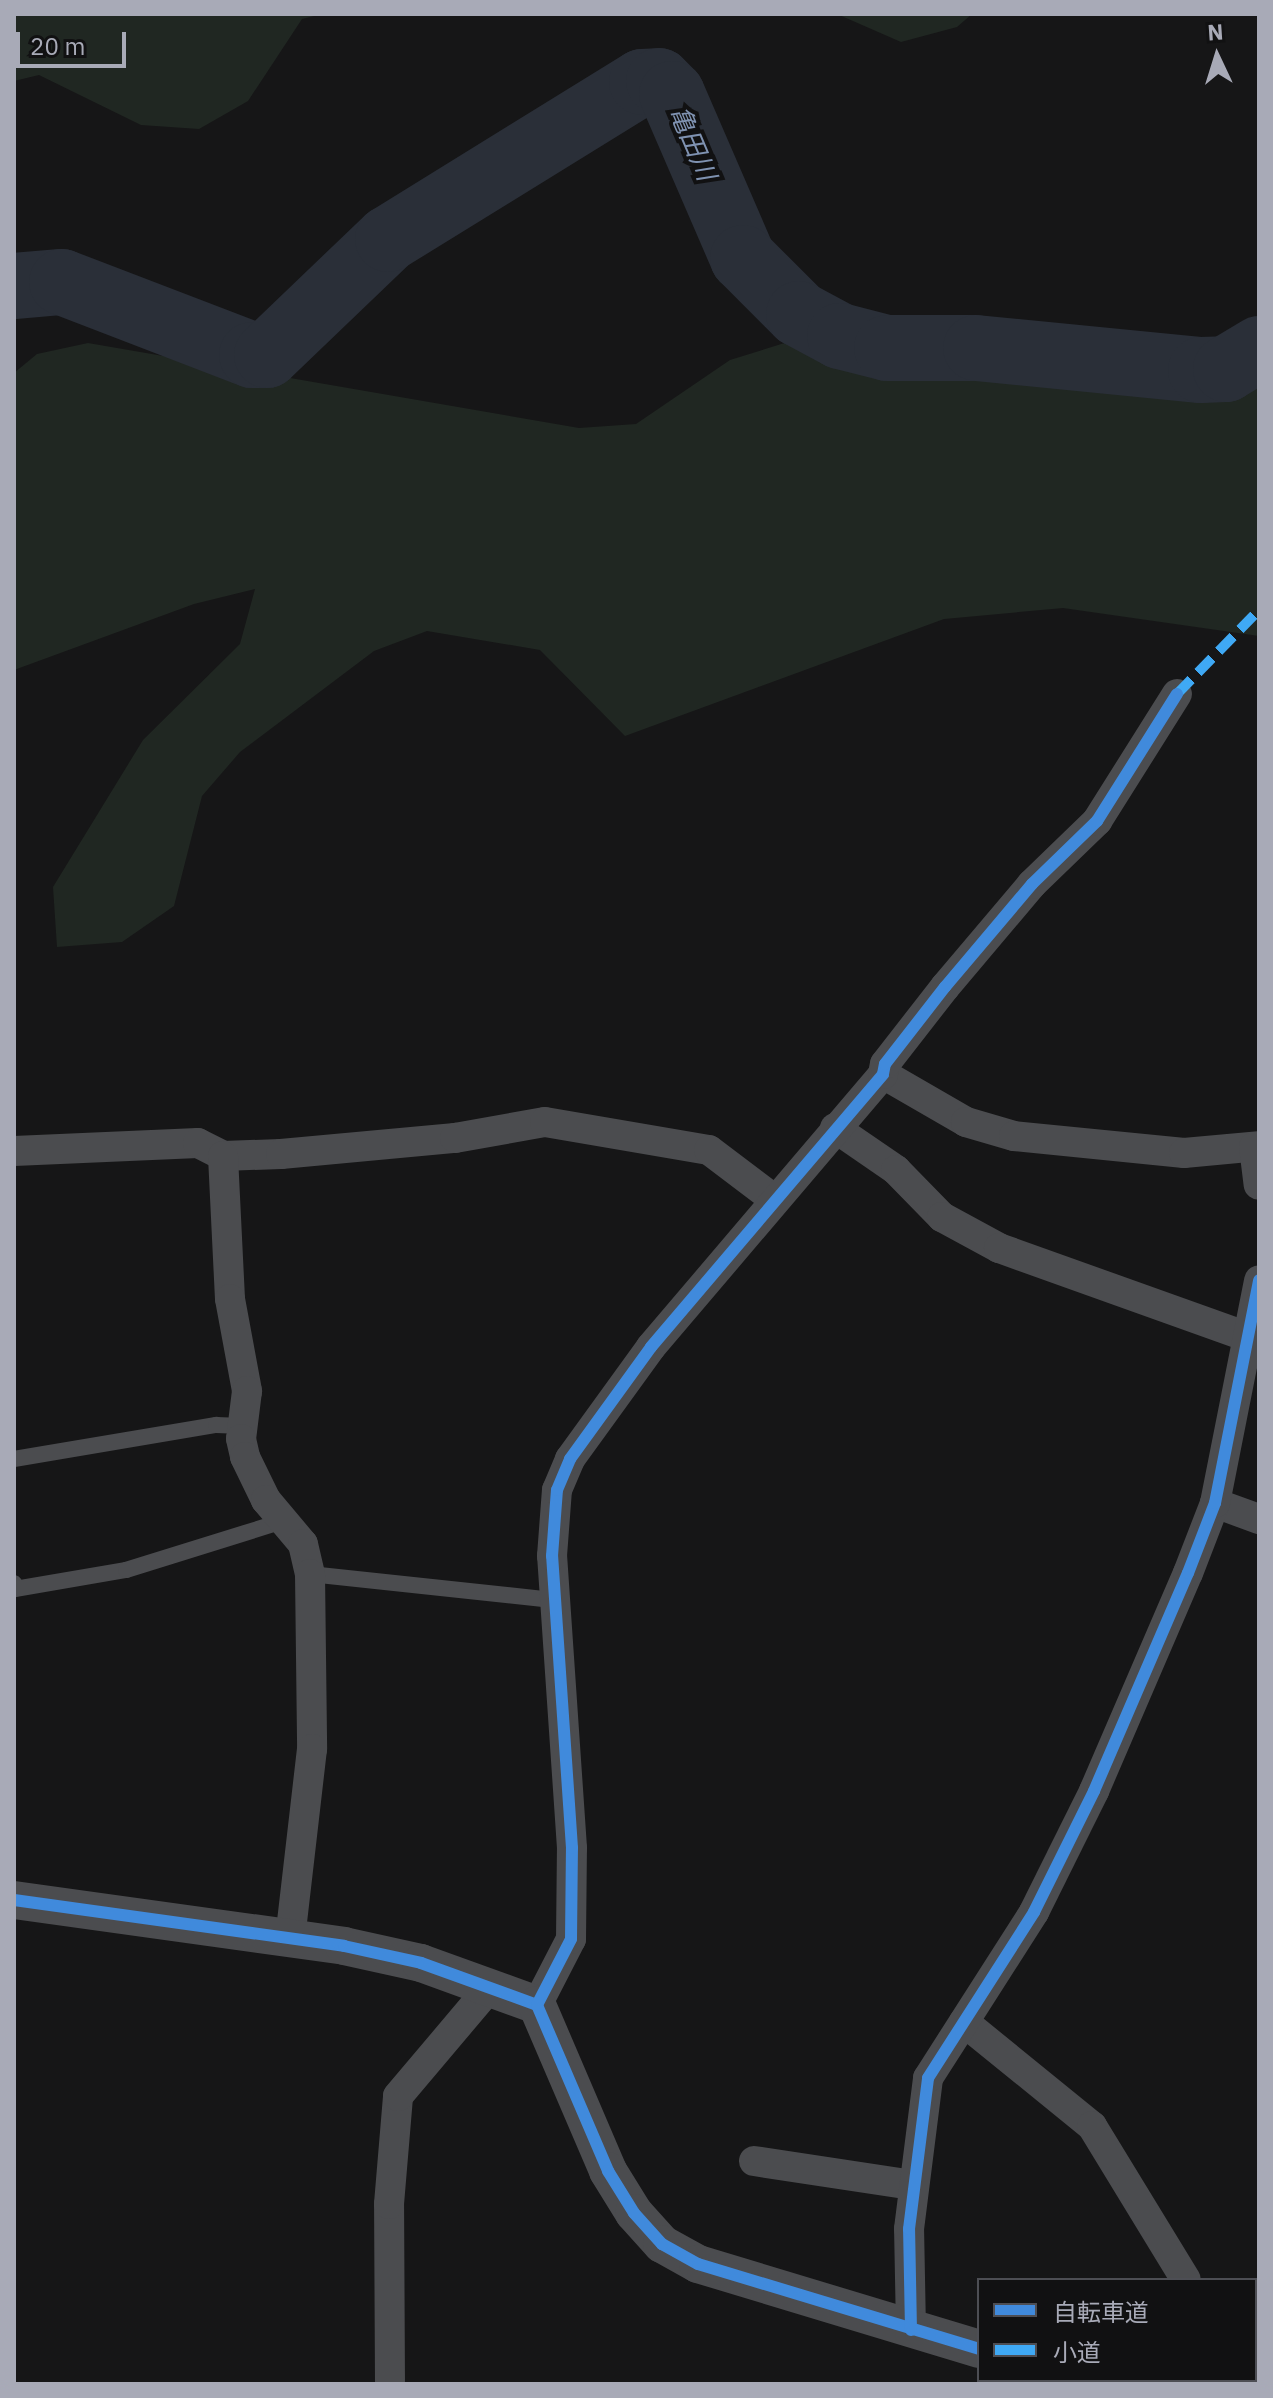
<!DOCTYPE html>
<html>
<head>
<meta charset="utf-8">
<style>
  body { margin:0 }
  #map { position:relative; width:1273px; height:2398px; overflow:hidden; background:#161617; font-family:"IBM Plex Sans","Noto Sans JP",sans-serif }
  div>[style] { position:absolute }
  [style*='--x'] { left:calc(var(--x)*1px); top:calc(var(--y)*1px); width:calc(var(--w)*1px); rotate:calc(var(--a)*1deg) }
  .green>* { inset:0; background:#202722 }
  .river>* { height:66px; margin:-33px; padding:0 33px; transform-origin:33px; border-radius:33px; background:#2a2f38 }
  .service>* { height:16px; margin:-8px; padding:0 8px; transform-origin:8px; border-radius:8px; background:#4b4c4f }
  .minor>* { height:30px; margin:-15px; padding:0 15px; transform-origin:15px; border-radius:15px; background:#4b4c4f }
  .tertiary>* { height:38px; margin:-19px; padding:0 19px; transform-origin:19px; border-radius:19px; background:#4b4c4f }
  .quiet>* { height:10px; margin-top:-5px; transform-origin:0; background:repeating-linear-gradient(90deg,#3fa9f5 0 20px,transparent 0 30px) }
  .cycleway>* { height:12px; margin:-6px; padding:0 6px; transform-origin:6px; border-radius:6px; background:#408adc }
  span { translate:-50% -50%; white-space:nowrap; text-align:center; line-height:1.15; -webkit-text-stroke:8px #111112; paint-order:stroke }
  .water-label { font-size:26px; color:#7f92b1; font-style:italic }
  .frame { position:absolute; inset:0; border:16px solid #a8aab7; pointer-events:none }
  .legend { position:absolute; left:977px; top:2278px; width:280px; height:104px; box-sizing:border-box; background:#111112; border:2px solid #4d4e54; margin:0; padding:10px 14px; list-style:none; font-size:24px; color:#a8aab7 }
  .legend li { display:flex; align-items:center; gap:16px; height:40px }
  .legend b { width:40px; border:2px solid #4d4e54 }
  .north { position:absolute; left:1177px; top:16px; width:80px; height:80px; -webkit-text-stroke:6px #111112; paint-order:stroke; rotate:356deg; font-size:22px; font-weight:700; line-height:32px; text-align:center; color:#a8aab7 }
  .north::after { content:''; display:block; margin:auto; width:28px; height:36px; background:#a8aab7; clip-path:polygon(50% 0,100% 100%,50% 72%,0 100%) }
  .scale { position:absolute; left:16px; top:32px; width:110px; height:36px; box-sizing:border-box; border:4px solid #a8aab7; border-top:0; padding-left:10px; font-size:24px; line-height:28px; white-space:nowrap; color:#a8aab7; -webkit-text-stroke:6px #111112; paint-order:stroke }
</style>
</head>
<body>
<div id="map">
  <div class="green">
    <i style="clip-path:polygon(14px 14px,322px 14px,302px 19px,248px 101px,199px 129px,141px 125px,39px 75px,14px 81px)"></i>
    <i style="clip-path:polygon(837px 14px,972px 14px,957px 27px,901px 42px)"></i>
    <i style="clip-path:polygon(807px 336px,919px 379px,1204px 373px,1259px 353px,1259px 636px,1063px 608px,944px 619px,625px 736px,540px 650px,427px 631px,374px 651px,240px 752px,202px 796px,174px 906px,122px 942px,57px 947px,53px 887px,143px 740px,240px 644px,255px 589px,194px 604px,14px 670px,14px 373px,37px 354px,88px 343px,579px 428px,636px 424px,730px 360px)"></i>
  </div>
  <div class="river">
    <i style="--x:14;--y:286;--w:48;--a:-4.8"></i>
    <i style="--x:62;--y:282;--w:204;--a:21"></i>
    <i style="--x:252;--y:355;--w:15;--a:0"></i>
    <i style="--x:267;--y:355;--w:168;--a:-43.8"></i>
    <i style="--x:388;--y:239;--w:299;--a:-31.7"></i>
    <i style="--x:642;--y:82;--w:17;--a:-3"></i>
    <i style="--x:659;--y:81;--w:18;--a:45"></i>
    <i style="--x:672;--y:94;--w:179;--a:66.6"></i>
    <i style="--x:743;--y:258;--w:79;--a:45"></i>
    <i style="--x:799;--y:314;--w:47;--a:28.2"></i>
    <i style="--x:840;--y:336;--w:49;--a:14.3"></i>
    <i style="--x:887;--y:348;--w:89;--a:0"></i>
    <i style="--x:976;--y:348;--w:226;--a:5.6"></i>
    <i style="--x:1201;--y:370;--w:25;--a:-2"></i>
    <i style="--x:1226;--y:369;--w:39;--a:-31"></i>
  </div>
  <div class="service">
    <i style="--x:14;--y:1459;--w:205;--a:-9.6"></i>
    <i style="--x:216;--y:1425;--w:27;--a:2"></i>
    <i style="--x:310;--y:1574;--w:244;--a:6.1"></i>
    <i style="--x:14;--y:1583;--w:6;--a:81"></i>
    <i style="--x:15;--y:1589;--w:113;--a:-9.7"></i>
    <i style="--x:126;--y:1570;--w:164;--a:-17.3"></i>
  </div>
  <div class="minor">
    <i style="--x:883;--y:1074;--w:96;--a:30"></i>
    <i style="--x:966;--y:1122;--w:50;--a:16.3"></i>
    <i style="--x:1014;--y:1136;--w:171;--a:5.7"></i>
    <i style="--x:1184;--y:1153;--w:75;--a:-5.3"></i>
    <i style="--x:835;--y:1128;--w:74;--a:34.5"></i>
    <i style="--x:896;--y:1170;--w:66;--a:45.6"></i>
    <i style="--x:942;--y:1217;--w:65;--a:28.5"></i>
    <i style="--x:999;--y:1248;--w:264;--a:19.7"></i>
    <i style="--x:1254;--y:1147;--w:38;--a:83"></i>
    <i style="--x:14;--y:1151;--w:184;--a:-2.5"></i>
    <i style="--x:198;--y:1143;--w:28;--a:27"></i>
    <i style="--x:223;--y:1156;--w:58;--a:-2"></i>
    <i style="--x:281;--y:1154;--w:175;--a:-5.3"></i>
    <i style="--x:455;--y:1138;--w:91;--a:-10.1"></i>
    <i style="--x:545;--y:1122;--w:166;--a:9.7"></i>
    <i style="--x:709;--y:1150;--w:83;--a:37.1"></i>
    <i style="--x:223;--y:1156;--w:143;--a:87.2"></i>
    <i style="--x:230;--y:1299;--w:94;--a:79.5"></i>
    <i style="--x:247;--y:1391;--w:48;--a:97.1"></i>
    <i style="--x:241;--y:1439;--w:18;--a:77"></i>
    <i style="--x:245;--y:1457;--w:48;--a:64"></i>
    <i style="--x:266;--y:1500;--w:57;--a:49.9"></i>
    <i style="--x:303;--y:1544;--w:31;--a:77"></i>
    <i style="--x:310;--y:1574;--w:175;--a:89.3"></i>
    <i style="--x:312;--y:1749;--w:190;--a:96.6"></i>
    <i style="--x:1215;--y:1503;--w:47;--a:20"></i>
    <i style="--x:537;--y:2005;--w:74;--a:-62.7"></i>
    <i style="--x:571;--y:1939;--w:91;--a:-89.4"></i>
    <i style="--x:572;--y:1848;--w:293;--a:-93.9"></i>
    <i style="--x:552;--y:1556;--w:66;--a:-85.7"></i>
    <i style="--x:557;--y:1490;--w:34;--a:-67"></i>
    <i style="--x:570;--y:1459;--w:138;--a:-54.1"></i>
    <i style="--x:651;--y:1347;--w:358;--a:-49.6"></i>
    <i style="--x:883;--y:1074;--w:10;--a:-79"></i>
    <i style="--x:885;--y:1064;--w:98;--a:-52.1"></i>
    <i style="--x:945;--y:987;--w:135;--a:-49.8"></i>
    <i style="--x:1032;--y:884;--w:91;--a:-44.1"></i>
    <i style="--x:1097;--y:821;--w:150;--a:-57.8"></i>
    <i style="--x:964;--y:2022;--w:165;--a:39.1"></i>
    <i style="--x:1092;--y:2126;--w:180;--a:58.6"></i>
    <i style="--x:754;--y:2161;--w:161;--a:8.6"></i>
    <i style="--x:911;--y:2330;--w:101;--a:-91.1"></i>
    <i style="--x:909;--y:2229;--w:152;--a:-82.8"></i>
    <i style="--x:928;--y:2078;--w:197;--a:-57.4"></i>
    <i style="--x:1034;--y:1912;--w:135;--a:-63.6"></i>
    <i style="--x:1094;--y:1791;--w:237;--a:-66.7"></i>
    <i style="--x:1188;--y:1573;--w:75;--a:-68.9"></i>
    <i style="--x:1215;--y:1503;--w:227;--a:-78.8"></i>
    <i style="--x:1223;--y:2380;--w:4;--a:76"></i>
    <i style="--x:390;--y:2384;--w:180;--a:-90.3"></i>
    <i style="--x:389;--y:2204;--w:108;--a:-85.2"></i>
    <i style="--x:398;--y:2096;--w:143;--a:-49.8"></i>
  </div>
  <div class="tertiary">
    <i style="--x:14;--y:1900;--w:333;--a:7.9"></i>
    <i style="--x:344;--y:1946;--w:79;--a:12.4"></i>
    <i style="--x:421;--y:1963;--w:123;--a:19.9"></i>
    <i style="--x:537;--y:2005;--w:181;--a:66.8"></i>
    <i style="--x:608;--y:2171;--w:49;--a:58.2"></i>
    <i style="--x:634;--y:2213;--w:42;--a:47.9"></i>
    <i style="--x:662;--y:2244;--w:41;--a:29.1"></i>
    <i style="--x:698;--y:2264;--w:294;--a:16.8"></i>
    <i style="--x:1090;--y:2380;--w:16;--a:15"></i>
  </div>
  <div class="quiet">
    <i style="--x:1177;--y:694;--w:117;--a:-45.7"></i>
    <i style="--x:14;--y:1589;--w:1;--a:0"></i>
  </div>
  <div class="cycleway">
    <i style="--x:14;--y:1900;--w:333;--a:7.9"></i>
    <i style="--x:344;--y:1946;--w:79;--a:12.4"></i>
    <i style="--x:421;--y:1963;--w:123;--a:19.9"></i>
    <i style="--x:537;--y:2005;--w:181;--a:66.8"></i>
    <i style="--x:608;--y:2171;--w:49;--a:58.2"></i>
    <i style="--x:634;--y:2213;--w:42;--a:47.9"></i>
    <i style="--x:662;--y:2244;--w:41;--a:29.1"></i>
    <i style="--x:698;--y:2264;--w:294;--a:16.8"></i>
    <i style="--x:537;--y:2005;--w:74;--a:-62.7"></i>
    <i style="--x:571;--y:1939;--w:91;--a:-89.4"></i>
    <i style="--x:572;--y:1848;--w:293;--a:-93.9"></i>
    <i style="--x:552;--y:1556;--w:66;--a:-85.7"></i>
    <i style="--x:557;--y:1490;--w:34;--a:-67"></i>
    <i style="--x:570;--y:1459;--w:138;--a:-54.1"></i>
    <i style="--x:651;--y:1347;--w:358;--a:-49.6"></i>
    <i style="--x:883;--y:1074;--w:10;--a:-79"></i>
    <i style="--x:885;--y:1064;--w:98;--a:-52.1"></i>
    <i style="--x:945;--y:987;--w:135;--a:-49.8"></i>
    <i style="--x:1032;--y:884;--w:91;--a:-44.1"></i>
    <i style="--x:1097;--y:821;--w:150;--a:-57.8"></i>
    <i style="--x:911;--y:2330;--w:101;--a:-91.1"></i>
    <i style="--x:909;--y:2229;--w:152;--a:-82.8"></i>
    <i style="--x:928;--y:2078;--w:197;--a:-57.4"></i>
    <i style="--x:1034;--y:1912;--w:135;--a:-63.6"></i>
    <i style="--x:1094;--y:1791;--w:237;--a:-66.7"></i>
    <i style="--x:1188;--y:1573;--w:75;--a:-68.9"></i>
    <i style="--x:1215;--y:1503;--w:227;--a:-78.8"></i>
  </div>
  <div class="water-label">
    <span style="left:693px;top:143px;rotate:67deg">亀田川</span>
  </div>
  <div class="frame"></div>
  <ul class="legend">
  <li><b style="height:10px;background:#408adc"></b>自転車道</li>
  <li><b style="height:10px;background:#3fa9f5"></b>小道</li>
  </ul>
  <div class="north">N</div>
  <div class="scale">20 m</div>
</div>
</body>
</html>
